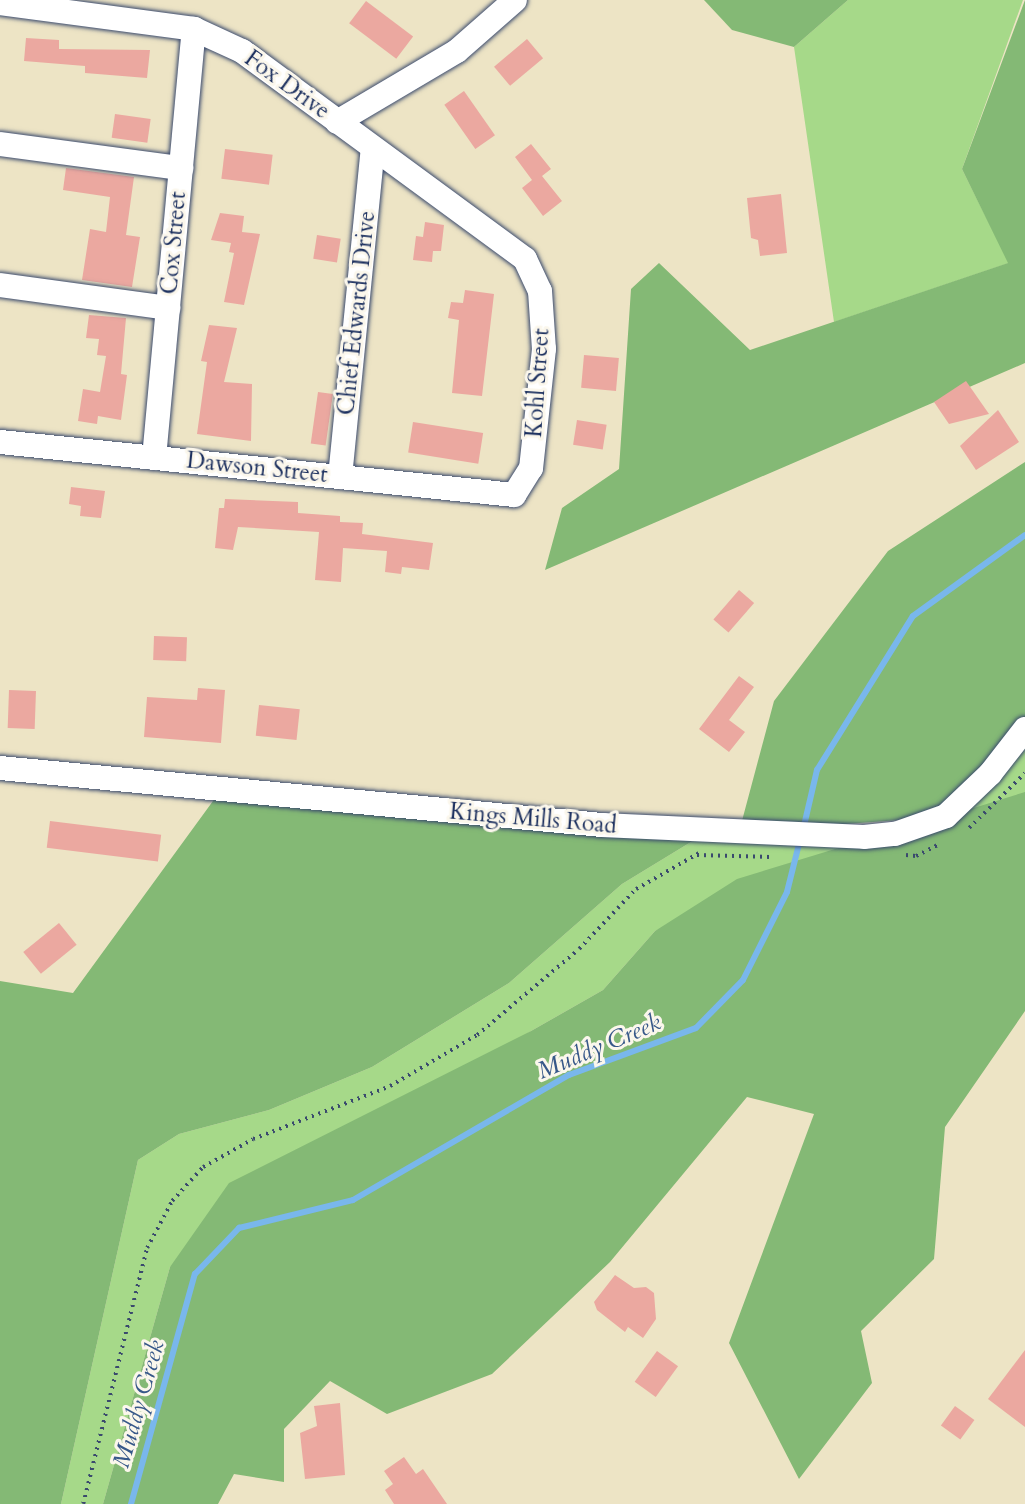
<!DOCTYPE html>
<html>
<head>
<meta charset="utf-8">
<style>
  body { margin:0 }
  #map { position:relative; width:1025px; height:1504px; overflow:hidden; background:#ede4c5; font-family:Cardo,serif }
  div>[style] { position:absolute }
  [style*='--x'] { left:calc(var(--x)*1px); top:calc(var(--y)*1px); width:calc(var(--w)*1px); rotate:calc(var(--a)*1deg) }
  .green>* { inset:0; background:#a6d989 }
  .forest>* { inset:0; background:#84b975 }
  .stream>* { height:6px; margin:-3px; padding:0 3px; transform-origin:3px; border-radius:3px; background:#79b7ec }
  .building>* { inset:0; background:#eba8a0; transform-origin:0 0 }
  .path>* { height:3.5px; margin-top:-1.75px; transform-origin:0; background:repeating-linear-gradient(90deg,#3a4a6d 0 2px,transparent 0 7px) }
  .roads { filter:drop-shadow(0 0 2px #3a4a6d) drop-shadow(0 0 2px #3a4a6d) }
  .minor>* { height:24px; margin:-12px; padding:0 12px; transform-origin:12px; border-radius:12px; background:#fff }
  span { translate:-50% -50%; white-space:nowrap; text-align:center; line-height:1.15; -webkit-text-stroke:6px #fbf7ec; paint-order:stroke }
  .street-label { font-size:23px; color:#1b2f5e }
  .water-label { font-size:24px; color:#375889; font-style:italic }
</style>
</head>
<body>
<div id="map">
  <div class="green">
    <i style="clip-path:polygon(848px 0,1023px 0,962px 169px,1009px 263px,834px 322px,794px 47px)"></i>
    <i style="clip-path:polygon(1025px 741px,1025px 895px,942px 829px)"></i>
    <i style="clip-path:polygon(709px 831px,864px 837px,655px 931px,603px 990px,531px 1031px,170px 1267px,103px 1504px,61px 1504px,138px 1160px,179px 1134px,269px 1110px,372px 1067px,509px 983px,622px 884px)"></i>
  </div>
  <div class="forest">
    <i style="clip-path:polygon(704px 0,848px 0,794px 47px,732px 30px)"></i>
    <i style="clip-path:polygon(1025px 0,1025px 363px,545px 570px,562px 508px,619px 469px,631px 289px,659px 263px,750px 350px,1008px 263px,962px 169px)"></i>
    <i style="clip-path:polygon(1025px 462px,1025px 736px,948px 816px,1025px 792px,1025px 1011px,945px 1127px,934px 1259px,861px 1331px,872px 1383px,799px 1479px,729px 1343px,814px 1114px,747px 1097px,610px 1262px,492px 1374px,387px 1414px,330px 1381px,284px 1429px,284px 1482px,234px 1474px,218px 1504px,103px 1504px,170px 1267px,229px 1183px,531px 1031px,603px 990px,655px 931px,737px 879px,940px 817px,739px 832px,774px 701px,888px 551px)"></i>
    <i style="clip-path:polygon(221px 790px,709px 831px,622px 884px,509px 983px,372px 1067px,269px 1110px,179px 1134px,138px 1160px,61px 1504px,0 1504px,0 981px,73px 993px)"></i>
  </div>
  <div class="stream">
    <i style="--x:803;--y:830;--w:62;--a:-76.9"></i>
    <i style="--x:817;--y:770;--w:181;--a:-58.1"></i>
    <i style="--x:913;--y:616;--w:138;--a:-35.9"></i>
    <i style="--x:131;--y:1504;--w:239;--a:-74.5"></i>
    <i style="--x:195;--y:1274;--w:64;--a:-46.3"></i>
    <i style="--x:239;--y:1228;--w:117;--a:-13.8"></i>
    <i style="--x:353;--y:1200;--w:250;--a:-30.1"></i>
    <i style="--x:569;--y:1075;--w:135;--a:-20.3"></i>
    <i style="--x:696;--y:1028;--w:67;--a:-45.6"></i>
    <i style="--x:743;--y:980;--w:98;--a:-63.4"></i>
    <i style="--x:787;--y:892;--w:54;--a:-76"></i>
  </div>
  <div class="building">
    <i style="left:366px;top:1px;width:59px;height:28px;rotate:37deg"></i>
    <i style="clip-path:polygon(26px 38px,59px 40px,59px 49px,150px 50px,147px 78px,85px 73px,85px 66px,24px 61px)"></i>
    <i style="left:527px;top:39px;width:25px;height:43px;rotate:50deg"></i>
    <i style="left:464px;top:91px;width:54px;height:24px;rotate:55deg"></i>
    <i style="left:115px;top:114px;width:36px;height:24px;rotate:8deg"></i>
    <i style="clip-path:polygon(531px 144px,551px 169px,542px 176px,562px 201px,543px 216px,522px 188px,532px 180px,515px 157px)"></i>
    <i style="left:225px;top:149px;width:48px;height:30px;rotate:7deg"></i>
    <i style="clip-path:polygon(66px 168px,134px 177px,126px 235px,140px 237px,132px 287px,82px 280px,90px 229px,106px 232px,110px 197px,63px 190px)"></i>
    <i style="clip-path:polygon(781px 194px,787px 253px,760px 256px,758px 240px,751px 238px,747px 198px)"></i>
    <i style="clip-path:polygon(220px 213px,244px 216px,242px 232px,260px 234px,244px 305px,224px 302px,234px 253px,229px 252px,231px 243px,211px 240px)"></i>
    <i style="clip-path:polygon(425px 222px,444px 225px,441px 251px,433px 251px,432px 262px,413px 260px,416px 236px,423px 237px)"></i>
    <i style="left:317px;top:235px;width:24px;height:24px;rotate:9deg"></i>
    <i style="clip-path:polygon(465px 290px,494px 294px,482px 396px,452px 393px,459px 320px,448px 318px,451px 302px,463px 303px)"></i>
    <i style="clip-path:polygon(89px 315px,126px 318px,121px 374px,127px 375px,121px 420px,98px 416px,97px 424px,78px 421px,83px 389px,100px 392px,106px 356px,97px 355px,99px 339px,86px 338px)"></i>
    <i style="clip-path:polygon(209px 325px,237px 328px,224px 382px,252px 384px,251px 441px,197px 434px,207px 362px,201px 361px)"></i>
    <i style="left:584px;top:355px;width:35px;height:33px;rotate:5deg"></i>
    <i style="clip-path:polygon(966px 381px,989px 414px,949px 424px,934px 402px)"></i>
    <i style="left:318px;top:392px;width:15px;height:52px;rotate:8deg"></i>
    <i style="clip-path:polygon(998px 410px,1019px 442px,976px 470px,960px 446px)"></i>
    <i style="left:577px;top:420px;width:30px;height:25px;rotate:9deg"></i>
    <i style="left:413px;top:422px;width:71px;height:31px;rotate:9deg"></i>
    <i style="clip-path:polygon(71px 487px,105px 491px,101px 518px,80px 516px,81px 506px,69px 504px)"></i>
    <i style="clip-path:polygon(225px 499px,298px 502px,298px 513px,340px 516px,340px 522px,363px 523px,362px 534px,433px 543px,429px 570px,402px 567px,401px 574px,385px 572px,387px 551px,343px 548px,341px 582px,315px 580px,319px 532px,238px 527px,233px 550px,215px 548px,219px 508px,224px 508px)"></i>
    <i style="left:739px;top:590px;width:20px;height:39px;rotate:41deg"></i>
    <i style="left:154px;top:636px;width:33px;height:24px;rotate:2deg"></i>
    <i style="clip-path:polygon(739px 676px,754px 687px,729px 720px,745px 732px,729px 752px,699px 729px)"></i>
    <i style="clip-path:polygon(198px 688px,225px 690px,221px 743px,144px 737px,147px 697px,197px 700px)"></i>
    <i style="left:9px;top:690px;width:27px;height:38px;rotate:2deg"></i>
    <i style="left:259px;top:705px;width:41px;height:31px;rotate:6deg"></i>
    <i style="left:50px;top:821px;width:112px;height:27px;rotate:7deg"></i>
    <i style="left:59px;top:923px;width:28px;height:46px;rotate:51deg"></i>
    <i style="clip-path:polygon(615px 1275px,634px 1288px,646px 1287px,654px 1293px,656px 1319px,643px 1338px,628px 1327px,625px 1332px,597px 1310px,594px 1302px)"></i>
    <i style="clip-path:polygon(1025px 1350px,1025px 1427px,988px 1399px)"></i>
    <i style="left:657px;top:1351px;width:26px;height:38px;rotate:36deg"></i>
    <i style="clip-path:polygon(340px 1403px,345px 1475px,305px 1479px,300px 1433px,317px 1426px,314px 1406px)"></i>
    <i style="left:955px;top:1406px;width:24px;height:24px;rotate:36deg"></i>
    <i style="clip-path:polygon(404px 1457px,416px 1474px,423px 1469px,447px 1504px,394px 1504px,385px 1490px,393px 1484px,384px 1471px)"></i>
  </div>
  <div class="path">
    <i style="--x:969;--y:828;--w:78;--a:-44.5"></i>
    <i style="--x:697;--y:855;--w:73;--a:1.6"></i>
    <i style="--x:906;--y:855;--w:10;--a:6"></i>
    <i style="--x:916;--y:856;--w:25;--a:-27"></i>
    <i style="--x:83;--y:1504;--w:264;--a:-76"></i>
    <i style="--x:147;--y:1248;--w:53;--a:-62"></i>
    <i style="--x:172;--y:1201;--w:46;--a:-47.6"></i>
    <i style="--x:203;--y:1167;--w:57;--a:-29.2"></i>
    <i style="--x:253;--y:1139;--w:147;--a:-21.1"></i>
    <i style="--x:390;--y:1086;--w:101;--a:-30.4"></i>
    <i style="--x:477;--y:1035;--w:133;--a:-40.1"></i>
    <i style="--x:579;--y:949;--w:83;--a:-46.5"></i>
    <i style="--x:636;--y:889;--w:73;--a:-29.7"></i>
  </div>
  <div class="roads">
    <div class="minor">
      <i style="--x:0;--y:3;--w:196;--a:7.6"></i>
      <i style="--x:194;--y:29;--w:53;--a:24.6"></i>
      <i style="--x:242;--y:51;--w:351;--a:36.3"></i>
      <i style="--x:525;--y:259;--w:35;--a:65"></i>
      <i style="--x:540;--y:291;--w:58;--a:86.1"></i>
      <i style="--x:544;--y:349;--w:120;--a:96.2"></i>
      <i style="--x:531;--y:468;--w:32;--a:122"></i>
      <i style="--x:514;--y:495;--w:517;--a:-174.11"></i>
      <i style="--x:337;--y:122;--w:139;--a:-30.6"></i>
      <i style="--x:457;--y:51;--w:77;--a:-41.3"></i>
      <i style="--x:0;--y:144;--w:183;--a:7.6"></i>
      <i style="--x:0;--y:285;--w:170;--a:7.8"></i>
      <i style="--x:154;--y:458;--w:431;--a:-84.7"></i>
      <i style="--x:340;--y:477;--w:330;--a:-84.3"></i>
      <i style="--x:0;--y:768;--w:605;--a:5.41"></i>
      <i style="--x:602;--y:825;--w:262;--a:2.6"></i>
      <i style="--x:864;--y:837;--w:31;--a:-6"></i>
      <i style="--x:895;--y:834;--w:54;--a:-19.4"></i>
      <i style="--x:946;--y:816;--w:61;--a:-43.7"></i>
      <i style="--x:990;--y:774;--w:57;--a:-52.1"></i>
    </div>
  </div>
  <div class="street-label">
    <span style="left:287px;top:85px;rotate:36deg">Fox Drive</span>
    <span style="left:174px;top:243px;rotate:-85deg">Cox Street</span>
    <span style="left:357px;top:313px;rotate:-84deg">Chief Edwards Drive</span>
    <span style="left:538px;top:383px;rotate:-86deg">Kohl Street</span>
    <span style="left:257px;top:468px;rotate:6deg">Dawson Street</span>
    <span style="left:533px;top:819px;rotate:5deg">Kings Mills Road</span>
  </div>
  <div class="water-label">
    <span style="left:599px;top:1047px;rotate:-23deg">Muddy Creek</span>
    <span style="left:139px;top:1404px;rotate:-74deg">Muddy Creek</span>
  </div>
</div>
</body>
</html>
